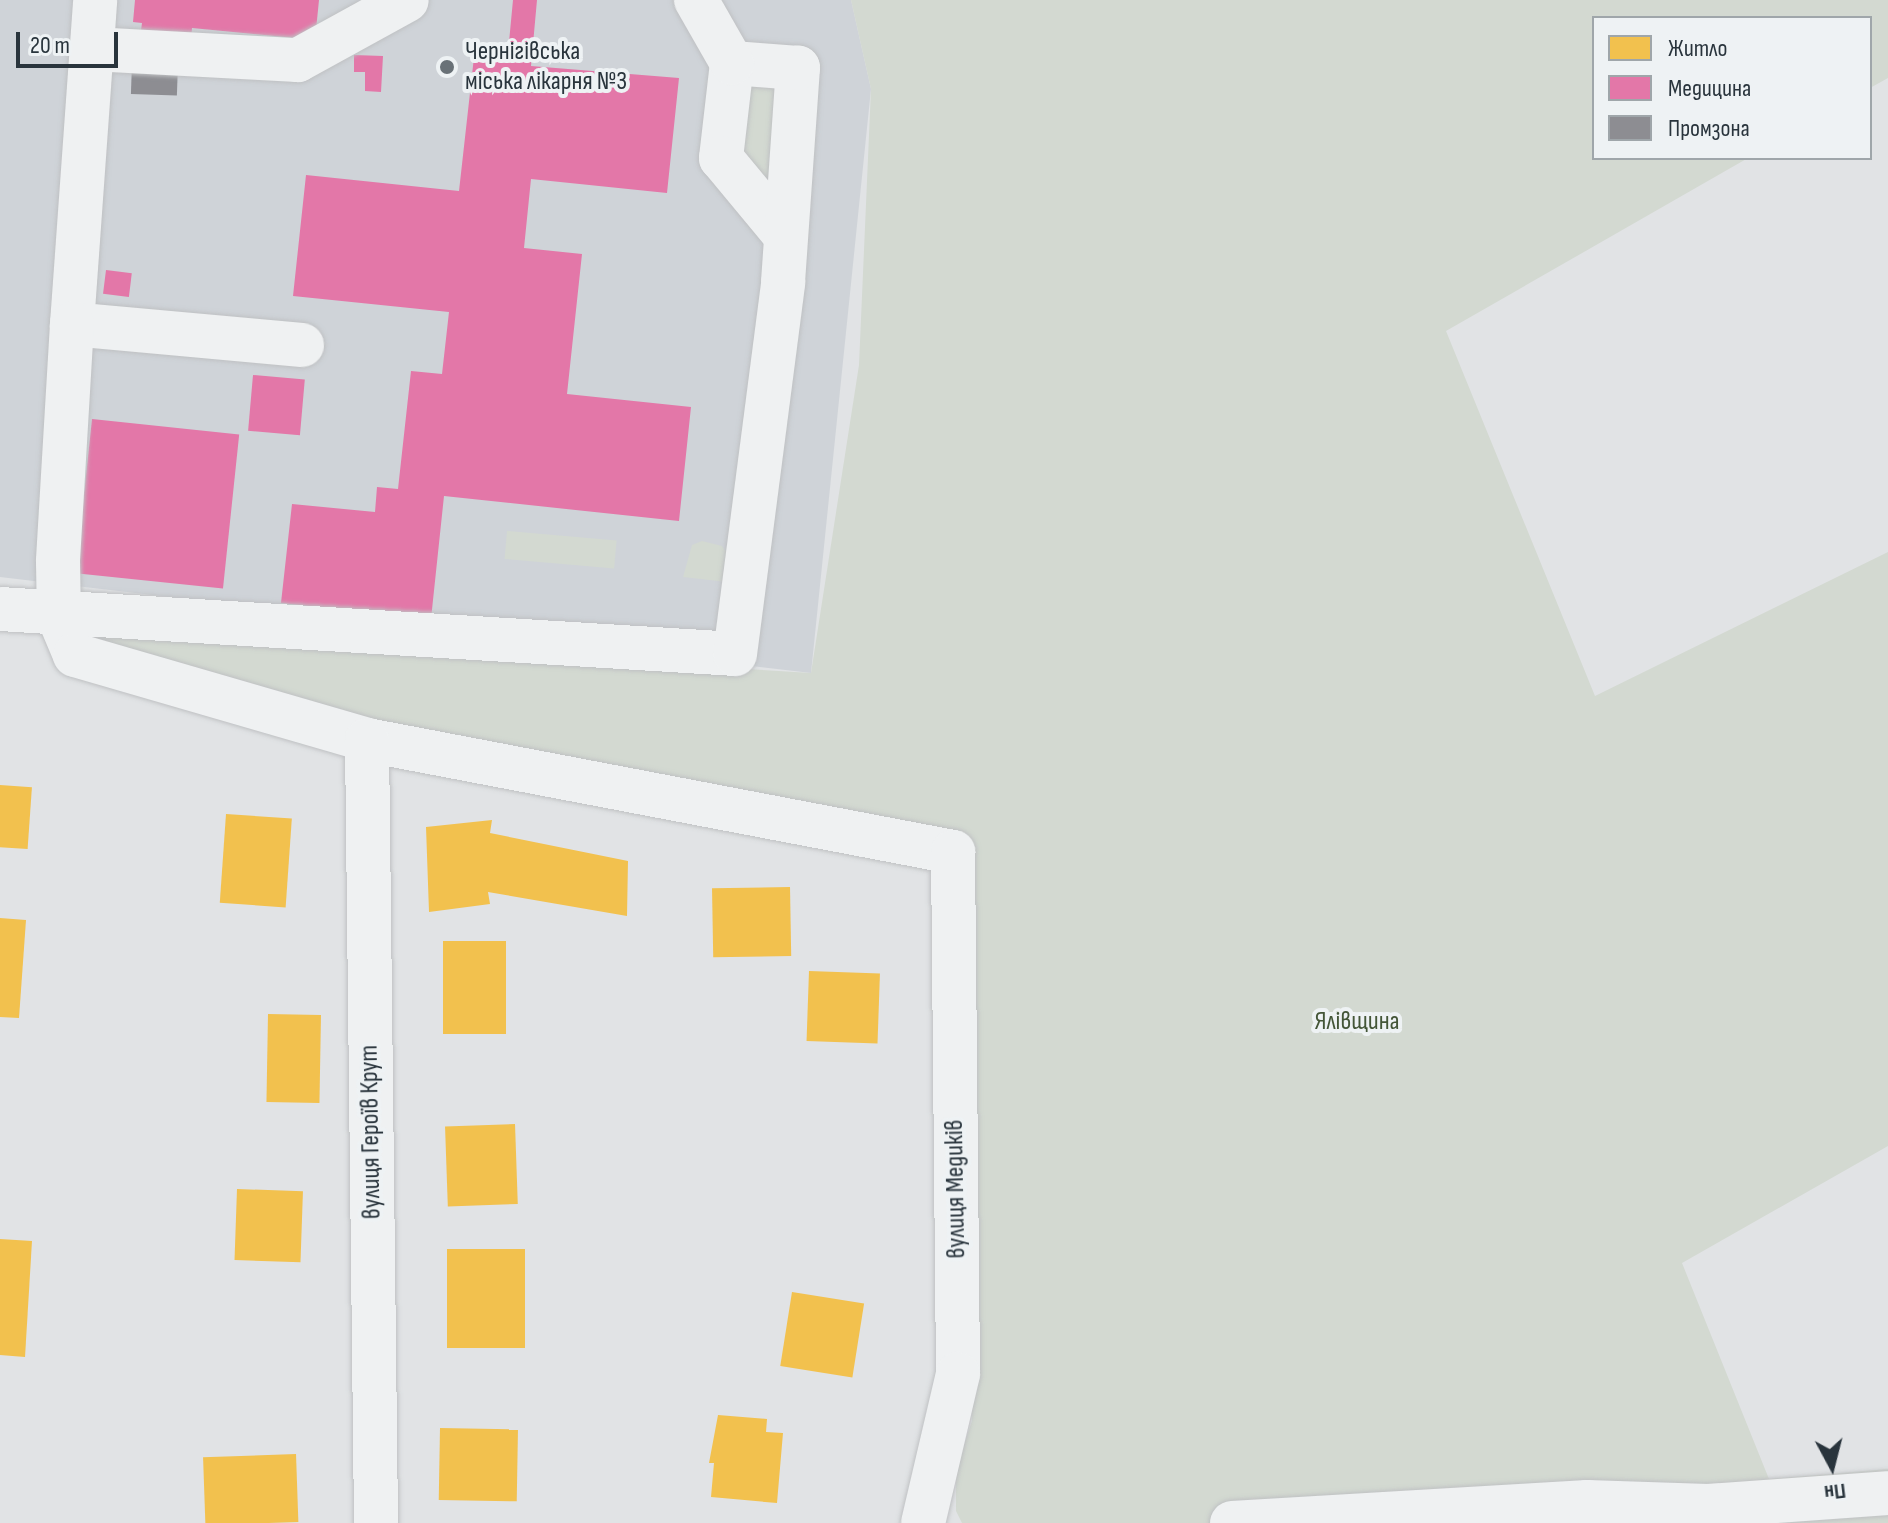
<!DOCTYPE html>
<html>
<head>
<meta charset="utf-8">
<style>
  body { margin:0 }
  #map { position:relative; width:1888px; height:1523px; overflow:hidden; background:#e1e3e5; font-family:"Sofia Sans Condensed",sans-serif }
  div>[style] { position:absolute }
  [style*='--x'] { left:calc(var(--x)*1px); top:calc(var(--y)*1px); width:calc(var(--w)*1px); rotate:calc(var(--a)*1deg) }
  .built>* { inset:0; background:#cfd3d8 }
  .green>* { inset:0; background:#d3d9d1; transform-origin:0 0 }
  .homes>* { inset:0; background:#f2c14e; transform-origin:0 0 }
  .health>* { inset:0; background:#e377a8; transform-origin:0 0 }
  .industry>* { inset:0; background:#8d8d92; transform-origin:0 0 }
  .roads { filter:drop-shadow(0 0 2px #bfc1c3) drop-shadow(0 0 2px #bfc1c3) }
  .minor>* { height:44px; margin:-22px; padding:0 22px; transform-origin:22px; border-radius:22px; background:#eff1f2 }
  .dots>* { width:22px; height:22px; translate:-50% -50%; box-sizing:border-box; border:4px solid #eef2f4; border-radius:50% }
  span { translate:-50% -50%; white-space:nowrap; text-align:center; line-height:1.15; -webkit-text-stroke:8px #eef2f4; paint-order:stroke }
  .poi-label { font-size:26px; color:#29343c }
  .left { translate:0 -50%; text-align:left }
  .park-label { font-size:26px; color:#445638 }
  .street-label { font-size:26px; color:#29343c }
  .legend { position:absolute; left:1592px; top:16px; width:280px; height:144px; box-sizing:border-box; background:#eef2f4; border:2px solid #9fa6aa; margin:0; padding:10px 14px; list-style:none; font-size:24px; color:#29343c }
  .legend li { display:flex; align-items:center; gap:16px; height:40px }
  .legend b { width:40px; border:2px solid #9fa6aa }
  .north { position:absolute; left:1792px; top:1427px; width:80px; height:80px; -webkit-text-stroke:6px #eef2f4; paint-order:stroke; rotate:173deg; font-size:22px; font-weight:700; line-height:32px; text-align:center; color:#29343c }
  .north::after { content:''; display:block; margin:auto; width:28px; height:36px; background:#29343c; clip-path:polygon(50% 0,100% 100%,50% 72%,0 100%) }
  .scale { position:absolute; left:16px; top:32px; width:102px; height:36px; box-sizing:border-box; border:4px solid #29343c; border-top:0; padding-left:10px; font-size:24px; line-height:28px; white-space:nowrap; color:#29343c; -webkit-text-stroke:6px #eef2f4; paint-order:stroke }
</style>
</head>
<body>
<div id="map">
  <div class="built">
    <i style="clip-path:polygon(0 0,851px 0,871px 89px,811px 673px,0 577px)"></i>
  </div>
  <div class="green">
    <i style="clip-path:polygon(851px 0,1888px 0,1888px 78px,1870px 88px,1870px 18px,1594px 18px,1594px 158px,1748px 158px,1446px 331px,1595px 696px,1888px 552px,1888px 1146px,1682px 1263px,1769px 1479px,1888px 1469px,1888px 1523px,962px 1523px,956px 1511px,956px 1468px,972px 1421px,944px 829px,460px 742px,119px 657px,79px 620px,170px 633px,811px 673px,859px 365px,871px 89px)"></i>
    <i style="clip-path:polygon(747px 84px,782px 88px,768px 185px,743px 153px)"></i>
    <i style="left:507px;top:531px;width:110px;height:28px;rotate:5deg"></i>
    <i style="clip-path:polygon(702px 541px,722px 546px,727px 553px,727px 582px,683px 577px,692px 545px)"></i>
  </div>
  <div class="homes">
    <i style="left:0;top:785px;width:32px;height:62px;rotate:4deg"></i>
    <i style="left:226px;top:814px;width:66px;height:89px;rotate:4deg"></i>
    <i style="clip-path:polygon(492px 820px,490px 833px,628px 861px,627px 916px,488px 892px,490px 904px,429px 912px,426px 827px)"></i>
    <i style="left:790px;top:887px;width:69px;height:78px;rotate:89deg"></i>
    <i style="clip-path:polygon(0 918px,26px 920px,19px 1018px,0 1017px)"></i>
    <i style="left:443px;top:941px;width:63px;height:93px"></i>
    <i style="left:809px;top:971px;width:71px;height:70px;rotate:2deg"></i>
    <i style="left:268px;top:1014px;width:53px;height:88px;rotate:1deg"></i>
    <i style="left:515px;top:1124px;width:80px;height:70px;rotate:88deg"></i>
    <i style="left:237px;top:1189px;width:66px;height:71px;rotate:2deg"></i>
    <i style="clip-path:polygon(0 1239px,32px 1241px,25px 1357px,0 1355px)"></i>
    <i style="left:447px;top:1249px;width:78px;height:99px"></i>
    <i style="left:792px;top:1292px;width:73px;height:75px;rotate:9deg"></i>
    <i style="clip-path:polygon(718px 1415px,767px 1419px,766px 1432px,783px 1433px,777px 1503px,711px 1497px,714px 1463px,709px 1463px)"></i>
    <i style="left:440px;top:1428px;width:78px;height:72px;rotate:1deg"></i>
    <i style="left:296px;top:1454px;width:68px;height:93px;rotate:88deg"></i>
  </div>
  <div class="health">
    <i style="clip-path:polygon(135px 0,319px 0,315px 40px,192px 28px,190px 50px,139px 45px,142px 23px,133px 22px)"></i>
    <i style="clip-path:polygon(513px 0,537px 0,531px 66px,679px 78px,667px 193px,531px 179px,524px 248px,582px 254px,567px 394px,691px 407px,679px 521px,444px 496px,431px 619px,281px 603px,292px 504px,375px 512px,377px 487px,398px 489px,411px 371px,442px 374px,449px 312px,293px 296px,306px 175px,459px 191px,474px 57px,507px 63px)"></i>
    <i style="clip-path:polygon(354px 55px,383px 56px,381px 92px,365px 91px,365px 72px,354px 72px)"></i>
    <i style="left:106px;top:270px;width:26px;height:24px;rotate:7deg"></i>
    <i style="left:253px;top:375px;width:52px;height:56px;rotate:5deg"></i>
    <i style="left:92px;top:419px;width:148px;height:155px;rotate:6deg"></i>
  </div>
  <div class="industry">
    <i style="left:132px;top:63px;width:46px;height:31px;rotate:2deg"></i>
  </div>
  <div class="roads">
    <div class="minor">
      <i style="--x:92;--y:49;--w:206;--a:3.1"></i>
      <i style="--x:298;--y:60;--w:124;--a:-28.8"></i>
      <i style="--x:732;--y:63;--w:96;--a:96.6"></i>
      <i style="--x:721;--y:158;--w:100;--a:50.3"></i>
      <i style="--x:72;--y:324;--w:325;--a:-85.9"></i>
      <i style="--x:302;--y:345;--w:231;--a:-174.8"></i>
      <i style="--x:72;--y:324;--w:238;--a:93.4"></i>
      <i style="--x:58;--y:562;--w:55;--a:89"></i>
      <i style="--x:59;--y:617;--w:41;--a:67.2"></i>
      <i style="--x:75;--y:655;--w:304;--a:16.2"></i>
      <i style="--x:367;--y:740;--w:597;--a:10.82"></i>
      <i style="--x:953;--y:852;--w:522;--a:89.45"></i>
      <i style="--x:958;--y:1374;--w:153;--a:103.2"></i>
      <i style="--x:0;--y:609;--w:736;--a:3.5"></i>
      <i style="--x:735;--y:654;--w:375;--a:-82.6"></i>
      <i style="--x:783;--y:282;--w:215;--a:-86"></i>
      <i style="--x:798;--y:68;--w:66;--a:-175.7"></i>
      <i style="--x:732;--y:63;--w:73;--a:-119.7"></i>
      <i style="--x:367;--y:740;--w:783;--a:89.34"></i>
      <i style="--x:1232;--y:1523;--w:356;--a:-3.4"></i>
      <i style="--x:1587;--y:1502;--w:121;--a:1.9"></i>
      <i style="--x:1708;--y:1506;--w:180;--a:-4.1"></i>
    </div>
  </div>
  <div class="dots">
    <i style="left:447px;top:67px;background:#697177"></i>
  </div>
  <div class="poi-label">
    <span class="left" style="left:465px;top:67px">Чернігівська<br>міська лікарня №3</span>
  </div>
  <div class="park-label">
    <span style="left:1357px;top:1022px">Ялівщина</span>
  </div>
  <div class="street-label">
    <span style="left:371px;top:1132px;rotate:-91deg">вулиця Героїв Крут</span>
    <span style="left:956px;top:1189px;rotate:-91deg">вулиця Медиків</span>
  </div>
  <ul class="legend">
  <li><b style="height:22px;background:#f2c14e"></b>Житло</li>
  <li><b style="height:22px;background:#e377a8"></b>Медицина</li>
  <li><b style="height:22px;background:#8d8d92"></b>Промзона</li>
  </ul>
  <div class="north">Пн</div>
  <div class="scale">20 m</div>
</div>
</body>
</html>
